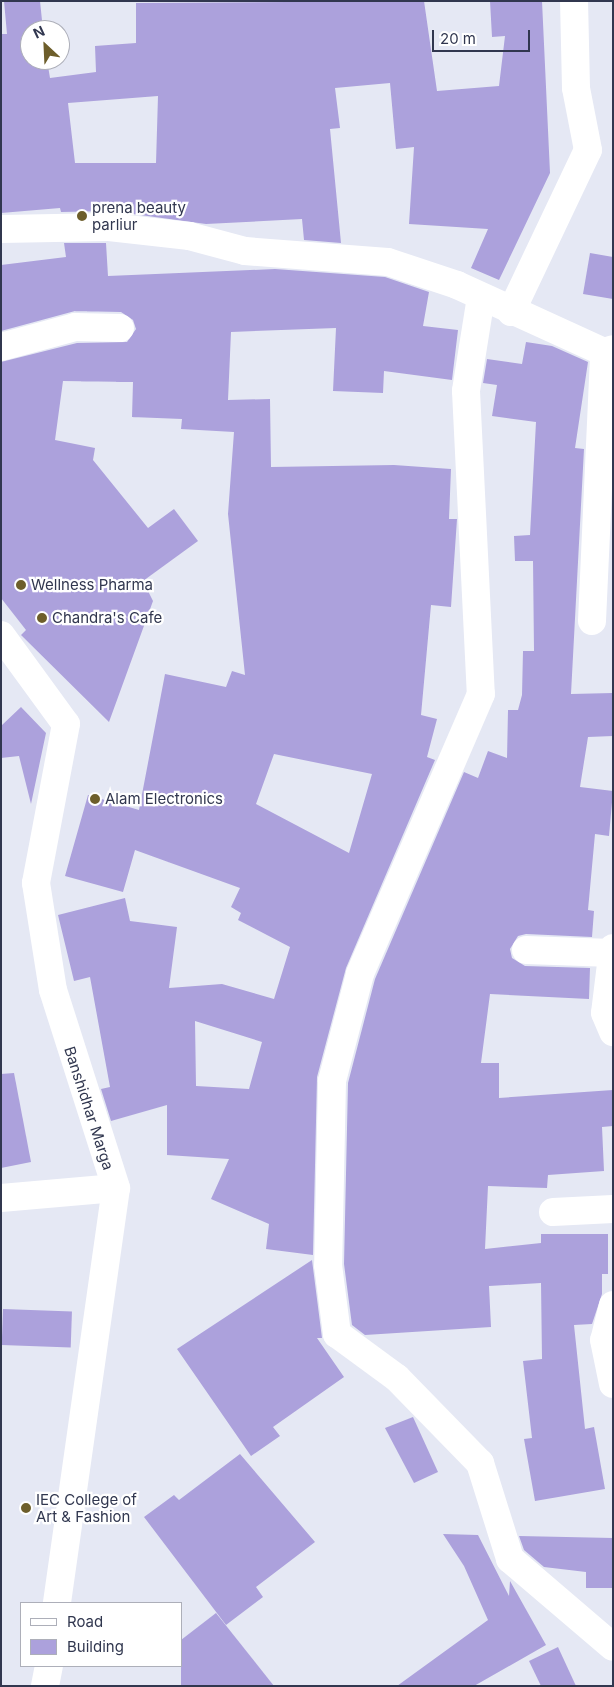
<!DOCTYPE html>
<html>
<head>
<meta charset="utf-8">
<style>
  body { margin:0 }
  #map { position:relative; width:614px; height:1687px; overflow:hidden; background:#e5e8f4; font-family:Inter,sans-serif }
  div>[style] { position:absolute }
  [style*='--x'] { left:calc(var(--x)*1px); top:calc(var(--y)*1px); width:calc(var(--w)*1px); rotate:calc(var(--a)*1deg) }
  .building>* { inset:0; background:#aca1dc; transform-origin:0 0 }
  .street>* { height:28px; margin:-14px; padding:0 14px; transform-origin:14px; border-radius:14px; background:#fff }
  .secondary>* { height:28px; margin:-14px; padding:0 14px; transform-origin:14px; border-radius:14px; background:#fff }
  .dots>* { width:14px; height:14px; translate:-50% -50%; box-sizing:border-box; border:2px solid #fff; border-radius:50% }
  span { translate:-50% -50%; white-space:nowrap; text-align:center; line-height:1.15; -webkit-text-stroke:4.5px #fff; paint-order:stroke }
  .poi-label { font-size:15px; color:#31374f }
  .left { translate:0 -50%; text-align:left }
  .street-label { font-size:15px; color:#31374f }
  .frame { position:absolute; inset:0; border:2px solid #31374f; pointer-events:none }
  .legend { position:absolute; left:20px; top:1602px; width:162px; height:65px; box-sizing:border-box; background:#fff; border:1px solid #adafb9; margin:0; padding:6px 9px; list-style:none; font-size:15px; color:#31374f }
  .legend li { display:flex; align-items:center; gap:10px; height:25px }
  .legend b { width:25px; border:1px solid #adafb9 }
  .north { position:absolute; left:20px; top:20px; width:50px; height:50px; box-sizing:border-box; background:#fff; border:1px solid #adafb9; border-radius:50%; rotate:335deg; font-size:14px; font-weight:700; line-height:20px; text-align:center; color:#31374f }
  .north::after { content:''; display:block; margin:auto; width:18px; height:22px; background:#6d5e2b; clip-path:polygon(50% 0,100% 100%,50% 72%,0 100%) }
  .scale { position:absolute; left:432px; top:30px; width:98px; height:22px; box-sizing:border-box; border:2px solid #31374f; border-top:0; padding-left:6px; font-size:15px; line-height:18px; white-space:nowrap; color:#31374f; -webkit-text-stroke:4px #fff; paint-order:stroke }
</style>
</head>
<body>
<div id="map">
  <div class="building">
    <i style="clip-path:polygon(evenodd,4px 1px,40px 1px,43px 30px,30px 30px,30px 60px,47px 60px,50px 78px,96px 72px,95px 46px,136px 43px,136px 3px,424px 1px,437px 91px,499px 86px,505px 36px,492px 37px,490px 1px,542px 1px,550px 173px,499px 280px,471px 268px,488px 229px,409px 224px,414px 147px,396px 149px,390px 83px,335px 88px,340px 128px,330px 129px,341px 243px,304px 240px,302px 219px,206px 224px,111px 211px,61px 212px,60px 208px,1px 213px,1px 34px,7px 34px,4px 1px,158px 96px,156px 163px,75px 163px,68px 103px,158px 96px)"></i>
    <i style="clip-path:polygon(evenodd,64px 243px,106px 243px,108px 276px,275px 269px,385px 277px,429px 292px,423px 326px,458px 330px,452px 380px,384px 371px,383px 393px,333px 391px,336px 328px,231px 332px,228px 400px,270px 399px,271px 467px,394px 465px,451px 469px,449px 519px,457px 519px,451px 607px,431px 605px,421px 715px,437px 719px,427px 757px,435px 760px,346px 968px,317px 1077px,313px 1255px,266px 1249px,269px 1224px,211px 1199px,229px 1159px,167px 1155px,167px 1105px,111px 1121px,101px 1089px,110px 1087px,90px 977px,74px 981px,58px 915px,125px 898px,130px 921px,177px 927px,169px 988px,222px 984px,274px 999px,290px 947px,238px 920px,241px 913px,231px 907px,240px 888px,135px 850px,123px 892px,65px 876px,88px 795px,139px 810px,165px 674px,226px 687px,232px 671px,245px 675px,228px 514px,234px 432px,181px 429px,182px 419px,132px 417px,133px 382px,63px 381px,55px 440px,95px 448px,93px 460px,148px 528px,174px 509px,198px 541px,143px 581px,153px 601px,109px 722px,21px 635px,26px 630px,1px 598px,1px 362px,77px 343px,127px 342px,136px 329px,133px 320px,121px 312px,75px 311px,1px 331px,1px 265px,66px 257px,64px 243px,274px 754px,372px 774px,349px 853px,256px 804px,274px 754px,64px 243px,195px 1021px,262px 1042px,249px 1089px,196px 1086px,195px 1021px)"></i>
    <i style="clip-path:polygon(590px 253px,613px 257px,613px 299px,583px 294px)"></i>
    <i style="clip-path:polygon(526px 342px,552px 346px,588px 362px,575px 448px,584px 449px,571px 694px,613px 693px,613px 736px,588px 737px,580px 787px,613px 791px,609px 836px,595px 834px,588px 910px,594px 911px,592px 937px,526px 934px,518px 936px,510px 949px,512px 958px,525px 966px,590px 968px,589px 999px,490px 994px,481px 1063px,499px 1063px,499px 1098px,613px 1090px,613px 1126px,602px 1127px,604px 1171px,548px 1175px,547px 1188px,488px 1186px,485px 1249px,541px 1243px,541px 1234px,608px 1234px,608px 1274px,602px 1274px,602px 1294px,592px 1324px,574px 1325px,585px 1429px,594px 1427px,605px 1489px,535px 1501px,524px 1439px,532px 1438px,523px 1361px,542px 1359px,541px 1283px,489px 1286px,491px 1327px,365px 1335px,352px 1325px,344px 1264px,348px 1083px,375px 979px,464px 772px,478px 778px,488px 751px,507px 758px,508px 710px,518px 710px,522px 695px,523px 651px,534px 651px,533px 561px,515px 561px,514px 536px,530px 535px,536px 422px,492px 416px,497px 385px,483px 383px,487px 359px,522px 364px)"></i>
    <i style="clip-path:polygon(21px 707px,46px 733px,31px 804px,19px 756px,1px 758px,1px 726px)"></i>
    <i style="clip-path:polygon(14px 1073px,31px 1162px,1px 1168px,1px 1074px)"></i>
    <i style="clip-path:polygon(312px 1260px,322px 1338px,317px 1338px,344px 1377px,273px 1427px,280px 1436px,251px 1456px,177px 1349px)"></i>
    <i style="left:3px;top:1309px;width:69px;height:36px;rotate:2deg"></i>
    <i style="clip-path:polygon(413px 1417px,438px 1472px,414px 1483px,385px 1428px)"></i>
    <i style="clip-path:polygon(240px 1454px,315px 1542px,256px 1587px,263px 1597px,226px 1625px,144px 1517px,174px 1495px,179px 1500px)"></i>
    <i style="clip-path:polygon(443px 1534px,478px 1535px,509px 1596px,510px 1581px,546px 1645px,474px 1686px,397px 1686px,488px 1620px,464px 1566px)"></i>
    <i style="clip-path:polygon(519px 1536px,613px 1538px,613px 1588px,586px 1588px,586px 1572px,544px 1567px,524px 1550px)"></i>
    <i style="clip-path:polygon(216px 1613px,274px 1686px,181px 1686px,181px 1640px)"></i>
    <i style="clip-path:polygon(558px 1647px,576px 1686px,541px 1686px,529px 1661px)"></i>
  </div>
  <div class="street">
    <i style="--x:1;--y:229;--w:108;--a:-1.1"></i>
    <i style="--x:109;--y:227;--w:81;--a:6.4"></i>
    <i style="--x:189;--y:236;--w:58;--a:15"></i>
    <i style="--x:245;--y:251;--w:143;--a:4.4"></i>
    <i style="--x:388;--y:262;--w:73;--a:18.4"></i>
    <i style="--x:457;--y:285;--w:162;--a:24.5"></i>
    <i style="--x:604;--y:352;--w:9;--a:-18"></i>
    <i style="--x:481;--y:297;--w:95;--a:99.1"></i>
    <i style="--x:466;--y:391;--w:303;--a:87.2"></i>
    <i style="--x:481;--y:694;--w:305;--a:113.4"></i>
    <i style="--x:360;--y:974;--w:111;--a:104.7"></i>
    <i style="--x:332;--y:1081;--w:184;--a:91.2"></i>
    <i style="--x:328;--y:1265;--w:70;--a:82.6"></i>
    <i style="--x:337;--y:1334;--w:74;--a:36.3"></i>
    <i style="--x:397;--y:1378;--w:119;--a:45.7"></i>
    <i style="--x:480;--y:1463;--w:101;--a:72.6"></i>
    <i style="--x:510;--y:1559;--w:135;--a:40.5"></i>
    <i style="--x:511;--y:312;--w:179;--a:-64.6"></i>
    <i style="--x:588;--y:150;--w:63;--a:-101"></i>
    <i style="--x:576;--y:88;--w:87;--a:-91.3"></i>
    <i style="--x:1;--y:347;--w:77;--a:-15.1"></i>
    <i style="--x:75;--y:327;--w:45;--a:1.3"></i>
    <i style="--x:592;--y:621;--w:269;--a:-87.4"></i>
    <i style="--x:613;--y:948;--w:65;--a:97"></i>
    <i style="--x:605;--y:1013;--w:21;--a:67"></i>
    <i style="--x:526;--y:950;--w:86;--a:2"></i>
    <i style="--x:1;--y:1198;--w:115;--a:-5"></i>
    <i style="--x:553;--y:1212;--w:60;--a:-2.9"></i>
    <i style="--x:613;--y:1305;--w:36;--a:104"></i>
    <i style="--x:604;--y:1340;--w:45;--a:78.4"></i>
  </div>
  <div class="secondary">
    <i style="--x:1;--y:635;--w:110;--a:53.9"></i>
    <i style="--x:66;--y:724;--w:162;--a:100.7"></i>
    <i style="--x:36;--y:883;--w:108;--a:81"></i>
    <i style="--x:53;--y:990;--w:208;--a:72.3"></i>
    <i style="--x:116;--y:1188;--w:419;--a:98.1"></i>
    <i style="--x:45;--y:1686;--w:20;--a:-79"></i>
  </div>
  <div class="dots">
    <i style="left:82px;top:216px;background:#6d5e2b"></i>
    <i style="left:21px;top:585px;background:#6d5e2b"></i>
    <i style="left:42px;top:618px;background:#6d5e2b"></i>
    <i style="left:95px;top:799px;background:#6d5e2b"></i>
    <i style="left:26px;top:1508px;background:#6d5e2b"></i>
  </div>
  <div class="poi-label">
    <span class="left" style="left:92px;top:216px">prena beauty<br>parliur</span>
    <span class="left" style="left:31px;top:585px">Wellness Pharma</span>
    <span class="left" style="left:52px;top:618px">Chandra's Cafe</span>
    <span class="left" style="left:105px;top:799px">Alam Electronics</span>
    <span class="left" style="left:36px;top:1508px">IEC College of<br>Art &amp; Fashion</span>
  </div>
  <div class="street-label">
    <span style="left:89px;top:1108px;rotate:72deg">Banshidhar Marga</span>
  </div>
  <div class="frame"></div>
  <ul class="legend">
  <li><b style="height:6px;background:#fff"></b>Road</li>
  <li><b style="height:14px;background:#aca1dc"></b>Building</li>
  </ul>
  <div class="north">N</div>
  <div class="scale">20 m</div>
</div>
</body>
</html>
